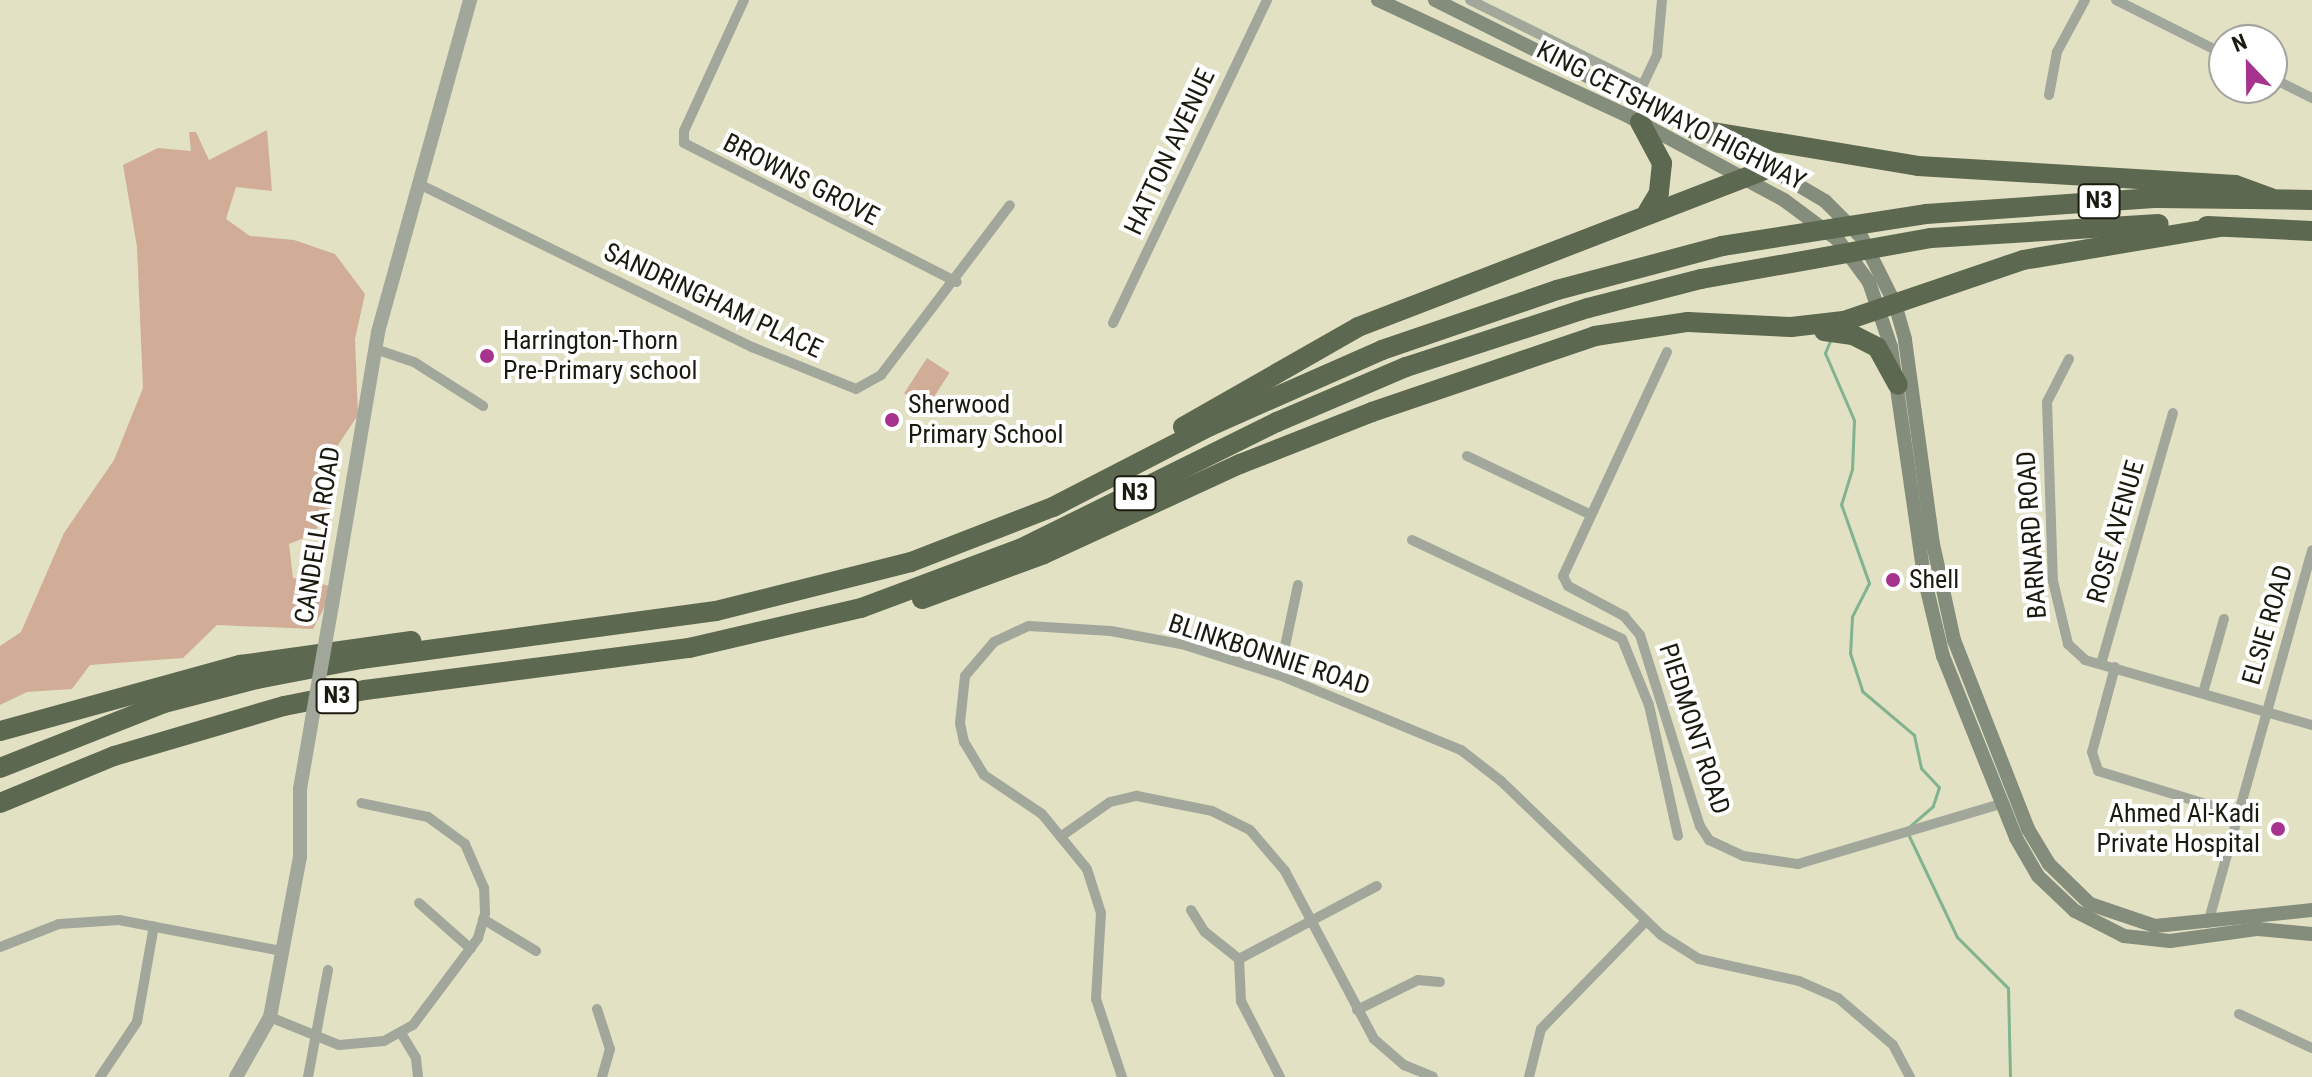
<!DOCTYPE html>
<html>
<head>
<meta charset="utf-8">
<style>
  body { margin:0 }
  #map { position:relative; width:2312px; height:1077px; overflow:hidden; background:#e3e1c3; font-family:"Roboto Condensed",sans-serif }
  div>[style] { position:absolute }
  [style*='--x'] { left:calc(var(--x)*1px); top:calc(var(--y)*1px); width:calc(var(--w)*1px); rotate:calc(var(--a)*1deg) }
  .green>* { inset:0; background:#d1ad98; transform-origin:0 0 }
  .stream>* { height:3px; margin:-1.5px; padding:0 1.5px; transform-origin:1.5px; border-radius:1.5px; background:#80b38e }
  .minor>* { height:10px; margin:-5px; padding:0 5px; transform-origin:5px; border-radius:5px; background:#a2a79c }
  .tertiary>* { height:14px; margin:-7px; padding:0 7px; transform-origin:7px; border-radius:7px; background:#a2a79c }
  .secondary>* { height:14px; margin:-7px; padding:0 7px; transform-origin:7px; border-radius:7px; background:#848c7b }
  .motorway>* { height:20px; margin:-10px; padding:0 10px; transform-origin:10px; border-radius:10px; background:#5d6850 }
  .tertiary-bridge>* { height:14px; margin:-7px; padding:0 7px; transform-origin:7px; border-radius:7px; background:#a2a79c }
  .motorway-bridge>* { height:20px; margin:-10px; padding:0 10px; transform-origin:10px; border-radius:10px; background:#5d6850 }
  .dots>* { width:22px; height:22px; translate:-50% -50%; box-sizing:border-box; border:4px solid #fff; border-radius:50% }
  span { translate:-50% -50%; white-space:nowrap; text-align:center; line-height:1.15; -webkit-text-stroke:8px #fff; paint-order:stroke }
  .shield-label span { padding:2px 6px; background:#fff; border:2px solid; border-radius:6px; -webkit-text-stroke-width:0 }
  .shield-label { font-size:24px; color:#1b1a0f; font-weight:700 }
  .street-label { font-size:26px; color:#1b1a0f }
  .poi-label { font-size:26px; color:#1b1a0f }
  .left { translate:0 -50%; text-align:left }
  .right { translate:-100% -50%; text-align:right }
  .north { position:absolute; left:2208px; top:24px; width:80px; height:80px; box-sizing:border-box; background:#fff; border:2px solid #a4a39f; border-radius:50%; rotate:338deg; font-size:22px; font-weight:700; line-height:32px; text-align:center; color:#1b1a0f }
  .north::after { content:''; display:block; margin:auto; width:28px; height:36px; background:#a6338d; clip-path:polygon(50% 0,100% 100%,50% 72%,0 100%) }
</style>
</head>
<body>
<div id="map">
  <div class="green">
    <i style="clip-path:polygon(267px 130px,272px 191px,236px 187px,226px 219px,250px 236px,294px 240px,335px 254px,365px 294px,355px 339px,358px 415px,320px 472px,336px 503px,312px 535px,289px 544px,293px 578px,335px 587px,313px 629px,217px 625px,183px 658px,90px 665px,72px 689px,27px 692px,0 705px,0 646px,21px 632px,64px 533px,114px 460px,143px 388px,137px 247px,123px 165px,158px 148px,191px 151px,189px 132px,196px 132px,209px 160px)"></i>
    <i style="left:927px;top:358px;width:27px;height:42px;rotate:33deg"></i>
  </div>
  <div class="stream">
    <i style="--x:1830;--y:341;--w:13;--a:113"></i>
    <i style="--x:1825;--y:353;--w:73;--a:66.6"></i>
    <i style="--x:1854;--y:420;--w:49;--a:92.3"></i>
    <i style="--x:1852;--y:469;--w:37;--a:107"></i>
    <i style="--x:1841;--y:504;--w:84;--a:70.5"></i>
    <i style="--x:1869;--y:583;--w:38;--a:117"></i>
    <i style="--x:1852;--y:617;--w:36;--a:93"></i>
    <i style="--x:1850;--y:653;--w:40;--a:72"></i>
    <i style="--x:1862;--y:691;--w:68;--a:40.2"></i>
    <i style="--x:1914;--y:735;--w:34;--a:78"></i>
    <i style="--x:1921;--y:768;--w:26;--a:47"></i>
    <i style="--x:1939;--y:787;--w:20;--a:108"></i>
    <i style="--x:1933;--y:806;--w:33;--a:139"></i>
    <i style="--x:1909;--y:836;--w:112;--a:64.6"></i>
    <i style="--x:1957;--y:937;--w:72;--a:45"></i>
    <i style="--x:2008;--y:988;--w:89;--a:88.7"></i>
  </div>
  <div class="minor">
    <i style="--x:744;--y:0;--w:144;--a:114.6"></i>
    <i style="--x:684;--y:131;--w:12;--a:90"></i>
    <i style="--x:684;--y:143;--w:306;--a:27"></i>
    <i style="--x:1470;--y:0;--w:192;--a:26.3"></i>
    <i style="--x:2116;--y:0;--w:121;--a:26.6"></i>
    <i style="--x:2272;--y:78;--w:45;--a:26.6"></i>
    <i style="--x:2049;--y:95;--w:44;--a:-79.5"></i>
    <i style="--x:2057;--y:52;--w:59;--a:-61.7"></i>
    <i style="--x:1628;--y:116;--w:68;--a:-64.6"></i>
    <i style="--x:1657;--y:55;--w:55;--a:-84.8"></i>
    <i style="--x:419;--y:184;--w:371;--a:26.1"></i>
    <i style="--x:752;--y:347;--w:112;--a:22"></i>
    <i style="--x:856;--y:389;--w:29;--a:-29"></i>
    <i style="--x:881;--y:375;--w:213;--a:-52.8"></i>
    <i style="--x:1113;--y:323;--w:358;--a:-64.5"></i>
    <i style="--x:375;--y:349;--w:41;--a:18.4"></i>
    <i style="--x:414;--y:362;--w:82;--a:32.5"></i>
    <i style="--x:1667;--y:352;--w:247;--a:114.9"></i>
    <i style="--x:1563;--y:576;--w:11;--a:63"></i>
    <i style="--x:1568;--y:586;--w:64;--a:28.2"></i>
    <i style="--x:1624;--y:616;--w:25;--a:50"></i>
    <i style="--x:1640;--y:635;--w:200;--a:72.6"></i>
    <i style="--x:1700;--y:826;--w:17;--a:57"></i>
    <i style="--x:1709;--y:840;--w:38;--a:25"></i>
    <i style="--x:1743;--y:856;--w:56;--a:8.3"></i>
    <i style="--x:1798;--y:864;--w:212;--a:-16.5"></i>
    <i style="--x:2069;--y:359;--w:48;--a:117.1"></i>
    <i style="--x:2047;--y:402;--w:179;--a:88.1"></i>
    <i style="--x:2053;--y:581;--w:65;--a:76.6"></i>
    <i style="--x:2068;--y:644;--w:23;--a:43"></i>
    <i style="--x:2085;--y:660;--w:236;--a:16"></i>
    <i style="--x:1467;--y:456;--w:137;--a:25.4"></i>
    <i style="--x:1412;--y:540;--w:232;--a:25.2"></i>
    <i style="--x:1622;--y:639;--w:71;--a:67.8"></i>
    <i style="--x:1649;--y:705;--w:134;--a:77.5"></i>
    <i style="--x:2101;--y:664;--w:261;--a:-74"></i>
    <i style="--x:2115;--y:667;--w:88;--a:105.1"></i>
    <i style="--x:2092;--y:752;--w:20;--a:72"></i>
    <i style="--x:2098;--y:771;--w:147;--a:17"></i>
    <i style="--x:1279;--y:675;--w:92;--a:-78.1"></i>
    <i style="--x:2203;--y:693;--w:77;--a:-74.2"></i>
    <i style="--x:1063;--y:835;--w:57;--a:-35.1"></i>
    <i style="--x:1110;--y:802;--w:28;--a:-13"></i>
    <i style="--x:1137;--y:796;--w:76;--a:11.3"></i>
    <i style="--x:1212;--y:811;--w:42;--a:26.6"></i>
    <i style="--x:1250;--y:830;--w:54;--a:49.5"></i>
    <i style="--x:1285;--y:871;--w:190;--a:62.1"></i>
    <i style="--x:1374;--y:1039;--w:40;--a:41"></i>
    <i style="--x:1404;--y:1065;--w:31;--a:22"></i>
    <i style="--x:419;--y:903;--w:69;--a:41.5"></i>
    <i style="--x:1191;--y:910;--w:26;--a:58"></i>
    <i style="--x:1205;--y:932;--w:43;--a:38.5"></i>
    <i style="--x:483;--y:919;--w:62;--a:31.1"></i>
    <i style="--x:2208;--y:923;--w:387;--a:-74.4"></i>
    <i style="--x:0;--y:947;--w:63;--a:-21.3"></i>
    <i style="--x:59;--y:924;--w:60;--a:-3.8"></i>
    <i style="--x:119;--y:920;--w:165;--a:10.8"></i>
    <i style="--x:597;--y:1009;--w:42;--a:72"></i>
    <i style="--x:610;--y:1049;--w:29;--a:106"></i>
    <i style="--x:1357;--y:1010;--w:68;--a:-26.2"></i>
    <i style="--x:1418;--y:980;--w:22;--a:5"></i>
    <i style="--x:2239;--y:1014;--w:81;--a:25"></i>
    <i style="--x:270;--y:1017;--w:74;--a:22.1"></i>
    <i style="--x:339;--y:1045;--w:45;--a:-5.1"></i>
    <i style="--x:384;--y:1041;--w:33;--a:-29"></i>
    <i style="--x:413;--y:1025;--w:109;--a:-53.2"></i>
    <i style="--x:478;--y:938;--w:26;--a:-74"></i>
    <i style="--x:485;--y:913;--w:25;--a:-92"></i>
    <i style="--x:484;--y:888;--w:48;--a:-113.4"></i>
    <i style="--x:465;--y:844;--w:46;--a:-143.9"></i>
    <i style="--x:428;--y:817;--w:68;--a:-168.2"></i>
    <i style="--x:401;--y:1033;--w:29;--a:59"></i>
    <i style="--x:416;--y:1058;--w:19;--a:84"></i>
    <i style="--x:100;--y:1077;--w:66;--a:-56.1"></i>
    <i style="--x:137;--y:1022;--w:97;--a:-80"></i>
    <i style="--x:308;--y:1077;--w:109;--a:-79.4"></i>
    <i style="--x:1122;--y:1077;--w:82;--a:-108.4"></i>
    <i style="--x:1096;--y:999;--w:86;--a:-86.7"></i>
    <i style="--x:1101;--y:913;--w:46;--a:-107.7"></i>
    <i style="--x:1087;--y:869;--w:71;--a:-129.3"></i>
    <i style="--x:1042;--y:814;--w:70;--a:-146.1"></i>
    <i style="--x:984;--y:775;--w:39;--a:-121"></i>
    <i style="--x:964;--y:742;--w:19;--a:-102"></i>
    <i style="--x:960;--y:723;--w:47;--a:-83.9"></i>
    <i style="--x:965;--y:676;--w:45;--a:-49.5"></i>
    <i style="--x:994;--y:642;--w:38;--a:-25"></i>
    <i style="--x:1029;--y:626;--w:82;--a:3.5"></i>
    <i style="--x:1111;--y:631;--w:75;--a:10.7"></i>
    <i style="--x:1185;--y:645;--w:99;--a:17.7"></i>
    <i style="--x:1279;--y:675;--w:197;--a:22.4"></i>
    <i style="--x:1461;--y:750;--w:51;--a:37.8"></i>
    <i style="--x:1501;--y:781;--w:222;--a:43.9"></i>
    <i style="--x:1661;--y:935;--w:45;--a:32.3"></i>
    <i style="--x:1699;--y:959;--w:102;--a:12.4"></i>
    <i style="--x:1799;--y:981;--w:43;--a:23.6"></i>
    <i style="--x:1838;--y:998;--w:72;--a:40.5"></i>
    <i style="--x:1893;--y:1045;--w:36;--a:62"></i>
    <i style="--x:1280;--y:1077;--w:85;--a:-117.2"></i>
    <i style="--x:1241;--y:1001;--w:42;--a:-92.7"></i>
    <i style="--x:1239;--y:959;--w:156;--a:-27.9"></i>
    <i style="--x:1529;--y:1077;--w:49;--a:-76"></i>
    <i style="--x:1541;--y:1029;--w:148;--a:-45.8"></i>
  </div>
  <div class="tertiary">
    <i style="--x:332;--y:605;--w:277;--a:-80.4"></i>
    <i style="--x:378;--y:332;--w:345;--a:-74.5"></i>
    <i style="--x:236;--y:1077;--w:69;--a:-60.5"></i>
    <i style="--x:270;--y:1017;--w:163;--a:-79.4"></i>
    <i style="--x:300;--y:857;--w:68;--a:-90"></i>
    <i style="--x:300;--y:789;--w:65;--a:-80.2"></i>
  </div>
  <div class="secondary">
    <i style="--x:1378;--y:0;--w:276;--a:24.9"></i>
    <i style="--x:1628;--y:116;--w:177;--a:28.3"></i>
    <i style="--x:1784;--y:200;--w:67;--a:36.5"></i>
    <i style="--x:1838;--y:240;--w:52;--a:53.6"></i>
    <i style="--x:1869;--y:282;--w:69;--a:71.3"></i>
    <i style="--x:1891;--y:347;--w:232;--a:81.8"></i>
    <i style="--x:1924;--y:577;--w:81;--a:76.5"></i>
    <i style="--x:1943;--y:656;--w:196;--a:68.1"></i>
    <i style="--x:2016;--y:838;--w:44;--a:59.9"></i>
    <i style="--x:2038;--y:876;--w:51;--a:43.4"></i>
    <i style="--x:2075;--y:911;--w:55;--a:27"></i>
    <i style="--x:2124;--y:936;--w:46;--a:6.2"></i>
    <i style="--x:2170;--y:941;--w:89;--a:-7.8"></i>
    <i style="--x:2258;--y:929;--w:54;--a:5.3"></i>
    <i style="--x:1435;--y:0;--w:352;--a:26.5"></i>
    <i style="--x:1750;--y:157;--w:87;--a:30.4"></i>
    <i style="--x:1825;--y:201;--w:52;--a:45"></i>
    <i style="--x:1862;--y:238;--w:74;--a:63.4"></i>
    <i style="--x:1895;--y:304;--w:37;--a:74"></i>
    <i style="--x:1905;--y:340;--w:206;--a:82.2"></i>
    <i style="--x:1933;--y:544;--w:98;--a:77.7"></i>
    <i style="--x:1954;--y:640;--w:203;--a:68.6"></i>
    <i style="--x:2028;--y:829;--w:41;--a:59"></i>
    <i style="--x:2049;--y:864;--w:57;--a:44.3"></i>
    <i style="--x:2090;--y:904;--w:69;--a:18.7"></i>
    <i style="--x:2155;--y:926;--w:158;--a:-5.8"></i>
  </div>
  <div class="motorway">
    <i style="--x:1640;--y:122;--w:47;--a:61.8"></i>
    <i style="--x:1662;--y:163;--w:30;--a:96"></i>
    <i style="--x:1659;--y:193;--w:23;--a:121"></i>
    <i style="--x:1689;--y:128;--w:232;--a:9.4"></i>
    <i style="--x:1918;--y:166;--w:318;--a:3.4"></i>
    <i style="--x:2235;--y:185;--w:38;--a:20"></i>
    <i style="--x:1926;--y:214;--w:232;--a:-4"></i>
    <i style="--x:2157;--y:198;--w:155;--a:0.7"></i>
    <i style="--x:2207;--y:226;--w:105;--a:2.7"></i>
    <i style="--x:1931;--y:238;--w:228;--a:-3.5"></i>
    <i style="--x:1824;--y:331;--w:29;--a:8"></i>
    <i style="--x:1853;--y:335;--w:27;--a:27"></i>
    <i style="--x:1877;--y:347;--w:43;--a:61.1"></i>
    <i style="--x:1183;--y:427;--w:202;--a:-29.7"></i>
    <i style="--x:1358;--y:327;--w:443;--a:-21.1"></i>
    <i style="--x:922;--y:599;--w:130;--a:-20.2"></i>
    <i style="--x:1044;--y:554;--w:216;--a:-24.7"></i>
    <i style="--x:1240;--y:464;--w:142;--a:-21.5"></i>
    <i style="--x:1372;--y:412;--w:236;--a:-18.8"></i>
    <i style="--x:1595;--y:336;--w:94;--a:-8.6"></i>
    <i style="--x:1688;--y:322;--w:103;--a:2.8"></i>
    <i style="--x:1791;--y:327;--w:53;--a:-6.5"></i>
    <i style="--x:1844;--y:321;--w:189;--a:-18.8"></i>
    <i style="--x:2023;--y:260;--w:200;--a:-9.5"></i>
    <i style="--x:0;--y:731;--w:249;--a:-15.4"></i>
    <i style="--x:240;--y:665;--w:173;--a:-8"></i>
    <i style="--x:0;--y:768;--w:176;--a:-21.6"></i>
    <i style="--x:164;--y:703;--w:96;--a:-14.5"></i>
    <i style="--x:257;--y:679;--w:106;--a:-10.9"></i>
    <i style="--x:361;--y:659;--w:358;--a:-7.7"></i>
    <i style="--x:716;--y:611;--w:201;--a:-14.1"></i>
    <i style="--x:911;--y:562;--w:152;--a:-21.2"></i>
    <i style="--x:1053;--y:507;--w:177;--a:-27.3"></i>
    <i style="--x:1210;--y:426;--w:188;--a:-23.8"></i>
    <i style="--x:1382;--y:350;--w:185;--a:-18.9"></i>
    <i style="--x:1557;--y:290;--w:171;--a:-14.9"></i>
    <i style="--x:0;--y:803;--w:123;--a:-22.4"></i>
    <i style="--x:114;--y:756;--w:177;--a:-16.4"></i>
    <i style="--x:284;--y:706;--w:83;--a:-11.2"></i>
    <i style="--x:365;--y:690;--w:327;--a:-7.4"></i>
    <i style="--x:689;--y:648;--w:177;--a:-13.1"></i>
    <i style="--x:861;--y:608;--w:170;--a:-20.4"></i>
    <i style="--x:1020;--y:549;--w:287;--a:-26.3"></i>
    <i style="--x:1277;--y:422;--w:140;--a:-23.1"></i>
    <i style="--x:1406;--y:367;--w:191;--a:-18"></i>
    <i style="--x:1588;--y:308;--w:117;--a:-14.4"></i>
  </div>
  <div class="tertiary-bridge">
    <i style="--x:311;--y:725;--w:122;--a:-80.1"></i>
  </div>
  <div class="motorway-bridge">
    <i style="--x:1722;--y:246;--w:206;--a:-8.9"></i>
    <i style="--x:1701;--y:279;--w:234;--a:-10.1"></i>
  </div>
  <div class="dots">
    <i style="left:487px;top:356px;background:#a6338d"></i>
    <i style="left:892px;top:420px;background:#a6338d"></i>
    <i style="left:1893px;top:580px;background:#a6338d"></i>
    <i style="left:2278px;top:829px;background:#a6338d"></i>
  </div>
  <div class="shield-label">
    <span style="left:2099px;top:201px">N3</span>
    <span style="left:1135px;top:493px">N3</span>
    <span style="left:337px;top:696px">N3</span>
  </div>
  <div class="street-label">
    <span style="left:1671px;top:116px;rotate:27deg">KING CETSHWAYO HIGHWAY</span>
    <span style="left:1170px;top:152px;rotate:-65deg">HATTON AVENUE</span>
    <span style="left:801px;top:180px;rotate:27deg">BROWNS GROVE</span>
    <span style="left:713px;top:301px;rotate:25deg">SANDRINGHAM PLACE</span>
    <span style="left:2116px;top:532px;rotate:-74deg">ROSE AVENUE</span>
    <span style="left:318px;top:535px;rotate:-81deg">CANDELLA ROAD</span>
    <span style="left:2032px;top:535px;rotate:-94deg">BARNARD ROAD</span>
    <span style="left:2268px;top:625px;rotate:-74deg">ELSIE ROAD</span>
    <span style="left:1269px;top:655px;rotate:18deg">BLINKBONNIE ROAD</span>
    <span style="left:1694px;top:729px;rotate:72deg">PIEDMONT ROAD</span>
  </div>
  <div class="poi-label">
    <span class="left" style="left:503px;top:356px">Harrington-Thorn<br>Pre-Primary school</span>
    <span class="left" style="left:908px;top:420px">Sherwood<br>Primary School</span>
    <span class="left" style="left:1909px;top:580px">Shell</span>
    <span class="right" style="left:2260px;top:829px">Ahmed Al-Kadi<br>Private Hospital</span>
  </div>
  <div class="north">N</div>
</div>
</body>
</html>
